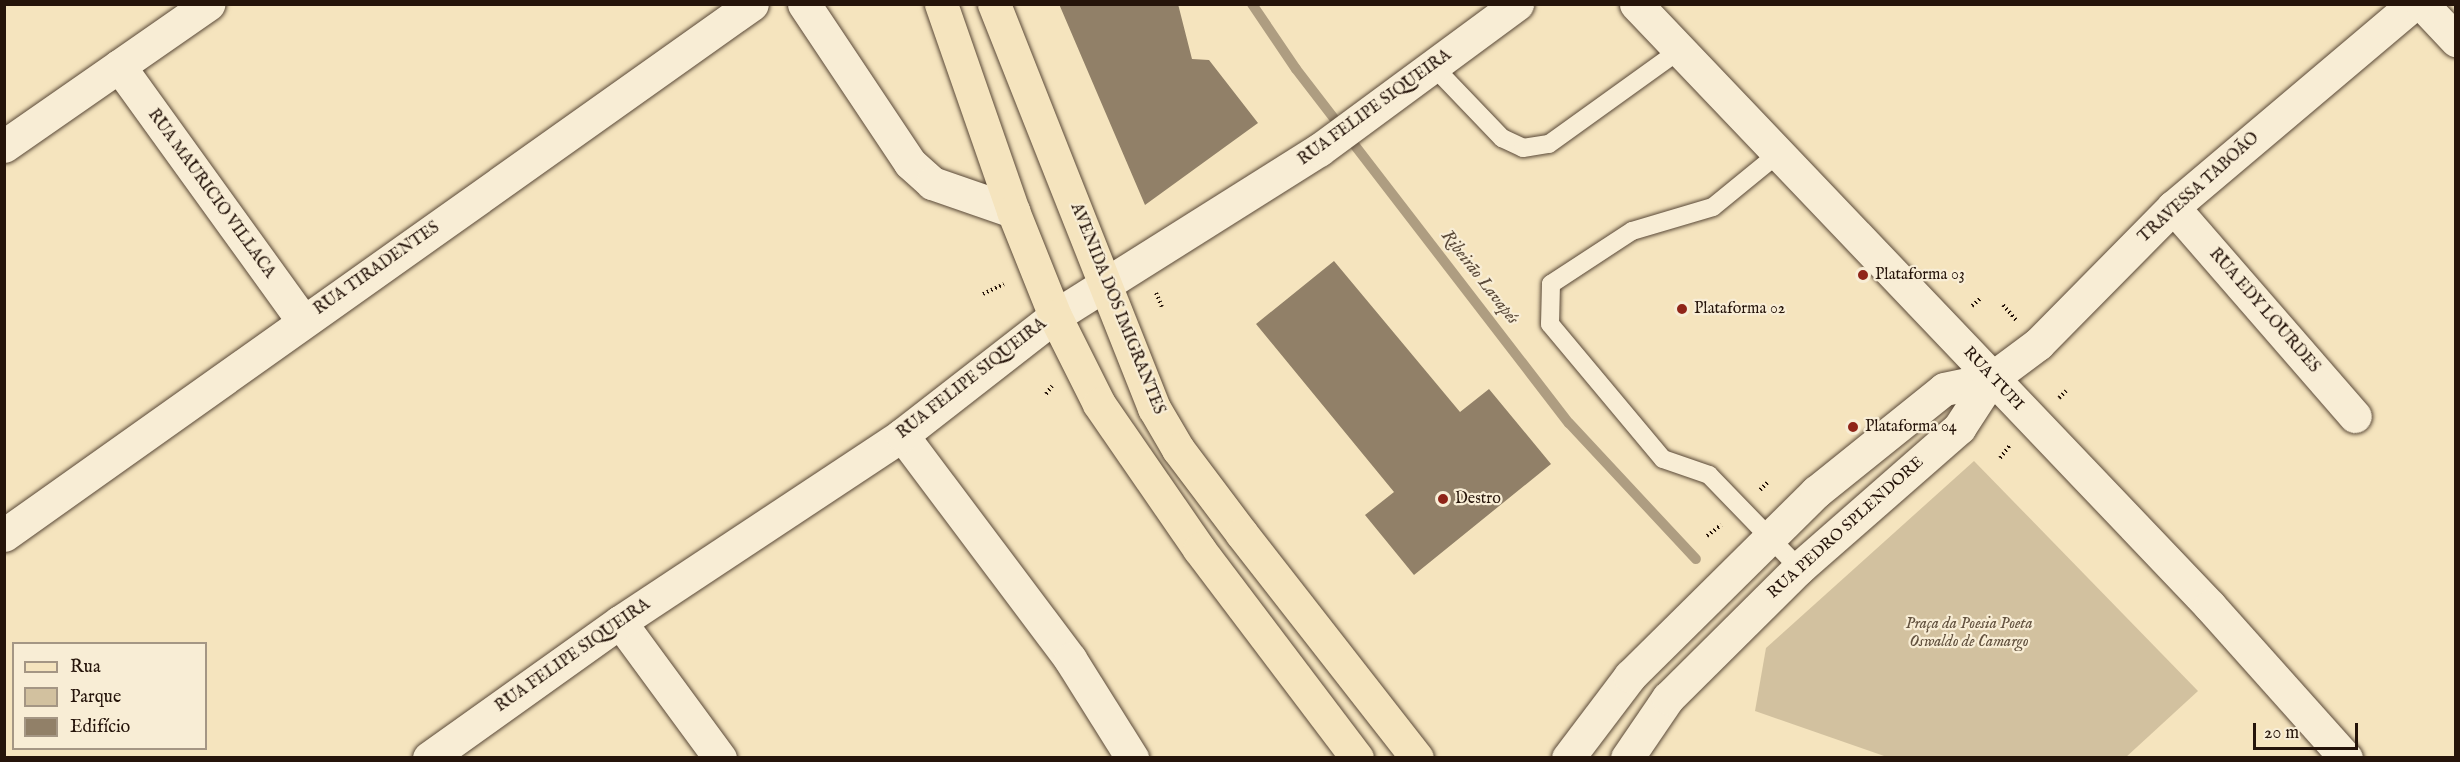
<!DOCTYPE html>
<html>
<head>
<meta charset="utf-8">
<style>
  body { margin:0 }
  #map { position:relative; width:2460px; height:762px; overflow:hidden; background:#f5e4be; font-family:"IM FELL English",serif }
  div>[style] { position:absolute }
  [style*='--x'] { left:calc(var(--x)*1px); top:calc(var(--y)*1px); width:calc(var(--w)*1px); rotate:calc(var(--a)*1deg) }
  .green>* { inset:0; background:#d2c19f }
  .stream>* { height:10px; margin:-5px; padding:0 5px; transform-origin:5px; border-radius:5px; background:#ae9d81 }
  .building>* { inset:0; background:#918068 }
  .path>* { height:4px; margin-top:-2px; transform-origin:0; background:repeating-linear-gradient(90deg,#25140a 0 1.5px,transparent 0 4.5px) }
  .roads { filter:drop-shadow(0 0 2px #594837) drop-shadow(0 0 2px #594837) }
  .service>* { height:18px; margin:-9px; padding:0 9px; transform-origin:9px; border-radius:9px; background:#f8edd5 }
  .minor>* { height:33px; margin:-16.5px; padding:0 16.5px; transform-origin:16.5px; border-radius:16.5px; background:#f8edd5 }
  .tertiary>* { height:33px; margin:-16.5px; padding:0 16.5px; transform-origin:16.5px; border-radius:16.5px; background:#f8edd5 }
  .secondary>* { height:33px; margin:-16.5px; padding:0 16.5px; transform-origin:16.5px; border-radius:16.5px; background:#f8edd5 }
  .primary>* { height:33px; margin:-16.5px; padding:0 16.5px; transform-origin:16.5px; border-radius:16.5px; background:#f5e4be }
  .dots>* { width:16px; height:16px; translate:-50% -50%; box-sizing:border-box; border:3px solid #f8edd5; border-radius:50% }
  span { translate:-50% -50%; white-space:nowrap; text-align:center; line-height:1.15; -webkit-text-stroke:4.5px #f8edd5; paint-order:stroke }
  .street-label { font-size:16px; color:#25140a }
  .poi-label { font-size:16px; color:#25140a }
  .left { translate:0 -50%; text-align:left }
  .park-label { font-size:16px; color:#62513e; font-style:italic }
  .water-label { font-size:18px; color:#5c4b3a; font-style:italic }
  .frame { position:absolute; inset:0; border:6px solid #25140a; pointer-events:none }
  .legend { position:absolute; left:12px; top:642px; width:195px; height:108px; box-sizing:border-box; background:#f8edd5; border:2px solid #a49684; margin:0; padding:8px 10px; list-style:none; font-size:18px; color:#25140a }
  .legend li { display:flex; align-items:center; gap:12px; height:30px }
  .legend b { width:30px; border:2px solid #a49684 }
  .scale { position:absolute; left:2253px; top:723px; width:105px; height:27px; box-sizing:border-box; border:3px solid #25140a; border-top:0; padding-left:8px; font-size:18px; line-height:21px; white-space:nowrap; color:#25140a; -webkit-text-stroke:4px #f8edd5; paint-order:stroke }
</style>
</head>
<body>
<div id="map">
  <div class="green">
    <i style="clip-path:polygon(1974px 461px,2198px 691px,2125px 758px,1887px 757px,1755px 711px,1766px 648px)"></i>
  </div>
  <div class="stream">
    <i style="--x:1252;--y:4;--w:78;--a:55.9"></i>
    <i style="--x:1296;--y:69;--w:447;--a:52.4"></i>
    <i style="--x:1569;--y:423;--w:186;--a:47"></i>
  </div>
  <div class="building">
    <i style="clip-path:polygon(1059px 4px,1178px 4px,1192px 59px,1209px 60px,1258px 123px,1145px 205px)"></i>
    <i style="clip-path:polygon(1334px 261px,1460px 412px,1489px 389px,1551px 464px,1414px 575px,1365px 515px,1394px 492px,1256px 324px)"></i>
  </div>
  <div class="path">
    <i style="--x:1156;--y:293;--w:15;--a:67"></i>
    <i style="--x:983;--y:294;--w:23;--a:-25"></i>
    <i style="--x:2003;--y:305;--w:20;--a:49"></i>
    <i style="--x:1972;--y:306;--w:12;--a:-42"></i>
    <i style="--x:1046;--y:394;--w:10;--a:-53"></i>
    <i style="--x:2059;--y:398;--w:10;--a:-45"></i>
    <i style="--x:2000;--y:458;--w:16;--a:-52"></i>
    <i style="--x:1760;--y:490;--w:11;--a:-45"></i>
    <i style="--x:1707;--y:536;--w:18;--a:-38"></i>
  </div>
  <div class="roads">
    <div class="service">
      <i style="--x:1433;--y:66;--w:100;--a:46.2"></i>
      <i style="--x:1502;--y:138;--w:23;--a:25"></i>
      <i style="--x:1523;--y:148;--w:26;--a:-9"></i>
      <i style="--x:1549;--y:144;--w:161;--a:-35.7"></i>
      <i style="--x:1779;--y:153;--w:85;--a:140.7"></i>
      <i style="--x:1713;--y:207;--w:84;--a:163.5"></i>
      <i style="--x:1632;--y:231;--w:97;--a:146.8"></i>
      <i style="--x:1551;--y:284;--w:40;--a:91.4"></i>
      <i style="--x:1550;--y:324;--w:176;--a:50.1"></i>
      <i style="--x:1663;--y:459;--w:49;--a:19.2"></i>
      <i style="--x:1709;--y:475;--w:129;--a:45.9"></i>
    </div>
    <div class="minor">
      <i style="--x:804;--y:4;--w:191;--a:56.3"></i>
      <i style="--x:910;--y:163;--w:30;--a:42"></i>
      <i style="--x:932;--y:183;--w:86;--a:19.1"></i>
      <i style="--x:119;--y:66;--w:314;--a:54.2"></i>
      <i style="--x:4;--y:146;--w:249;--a:-34.8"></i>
      <i style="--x:2173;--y:207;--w:277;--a:49"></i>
      <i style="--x:1991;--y:379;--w:59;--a:-36.7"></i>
      <i style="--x:2038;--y:344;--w:192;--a:-45.4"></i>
      <i style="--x:2173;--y:207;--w:314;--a:-40.2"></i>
      <i style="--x:902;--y:435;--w:280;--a:53.1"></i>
      <i style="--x:1070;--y:659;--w:117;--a:57.9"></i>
      <i style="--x:4;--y:535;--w:917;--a:-35.37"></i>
      <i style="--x:620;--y:622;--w:169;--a:53.7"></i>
    </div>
    <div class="tertiary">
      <i style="--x:2422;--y:4;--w:50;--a:46.6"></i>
      <i style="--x:429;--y:758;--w:234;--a:-35.5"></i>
      <i style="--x:620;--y:622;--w:338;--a:-33.5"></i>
      <i style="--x:902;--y:435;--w:194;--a:-37.9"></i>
      <i style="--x:1055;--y:316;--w:312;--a:-32.2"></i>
      <i style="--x:1319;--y:150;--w:246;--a:-36.4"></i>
      <i style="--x:1568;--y:758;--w:103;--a:-52.9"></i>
      <i style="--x:1630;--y:676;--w:262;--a:-44.7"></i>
      <i style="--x:1816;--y:492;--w:164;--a:-38.8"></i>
      <i style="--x:1944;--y:389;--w:48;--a:-12"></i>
      <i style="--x:1627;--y:758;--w:73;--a:-55.7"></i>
      <i style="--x:1668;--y:698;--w:185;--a:-44.8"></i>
      <i style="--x:1799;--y:568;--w:213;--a:-41.2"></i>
      <i style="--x:1959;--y:428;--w:59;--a:-56.9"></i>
    </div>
    <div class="secondary">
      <i style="--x:1636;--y:4;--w:832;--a:46.36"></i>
      <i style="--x:2210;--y:606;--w:204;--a:48.2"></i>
    </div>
    <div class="primary">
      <i style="--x:941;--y:4;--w:219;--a:70.8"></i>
      <i style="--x:1013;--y:211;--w:113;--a:68.2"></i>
      <i style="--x:1055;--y:316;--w:98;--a:63.4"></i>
      <i style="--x:1099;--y:404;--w:176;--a:55.4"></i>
      <i style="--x:1199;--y:549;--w:262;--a:52.9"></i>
      <i style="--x:994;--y:4;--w:435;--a:68.4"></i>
      <i style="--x:1154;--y:408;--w:48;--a:59.7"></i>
      <i style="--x:1178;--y:449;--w:106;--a:53"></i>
      <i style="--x:1242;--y:534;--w:284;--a:52"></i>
    </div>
  </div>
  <div class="dots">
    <i style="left:1863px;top:275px;background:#8f2418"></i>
    <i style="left:1682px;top:309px;background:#8f2418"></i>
    <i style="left:1853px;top:427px;background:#8f2418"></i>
    <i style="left:1443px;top:499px;background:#8f2418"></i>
  </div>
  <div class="street-label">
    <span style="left:1375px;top:108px;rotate:-36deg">RUA FELIPE SIQUEIRA</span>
    <span style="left:2199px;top:188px;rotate:-42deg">TRAVESSA TABOÃO</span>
    <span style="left:211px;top:194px;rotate:54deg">RUA MAURICIO VILLACA</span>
    <span style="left:377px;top:269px;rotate:-35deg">RUA TIRADENTES</span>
    <span style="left:1117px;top:309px;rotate:68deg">AVENIDA DOS IMIGRANTES</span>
    <span style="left:2264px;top:311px;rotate:49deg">RUA EDY LOURDES</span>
    <span style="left:972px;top:379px;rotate:-38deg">RUA FELIPE SIQUEIRA</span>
    <span style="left:1993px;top:379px;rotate:47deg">RUA TUPI</span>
    <span style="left:1846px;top:528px;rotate:-42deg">RUA PEDRO SPLENDORE</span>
    <span style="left:573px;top:656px;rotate:-35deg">RUA FELIPE SIQUEIRA</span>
  </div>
  <div class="poi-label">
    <span class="left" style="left:1875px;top:275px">Plataforma 03</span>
    <span class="left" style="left:1694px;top:309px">Plataforma 02</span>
    <span class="left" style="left:1865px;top:427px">Plataforma 04</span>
    <span class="left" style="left:1455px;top:499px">Destro</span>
  </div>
  <div class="park-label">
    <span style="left:1969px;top:633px">Praça da Poesia Poeta<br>Oswaldo de Camargo</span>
  </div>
  <div class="water-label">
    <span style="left:1479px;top:278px;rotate:52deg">Ribeirão Lavapés</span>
  </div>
  <div class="frame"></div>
  <ul class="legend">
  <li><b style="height:8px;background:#f5e4be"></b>Rua</li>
  <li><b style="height:16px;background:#d2c19f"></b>Parque</li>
  <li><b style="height:16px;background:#918068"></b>Edifício</li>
  </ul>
  <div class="scale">20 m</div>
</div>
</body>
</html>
